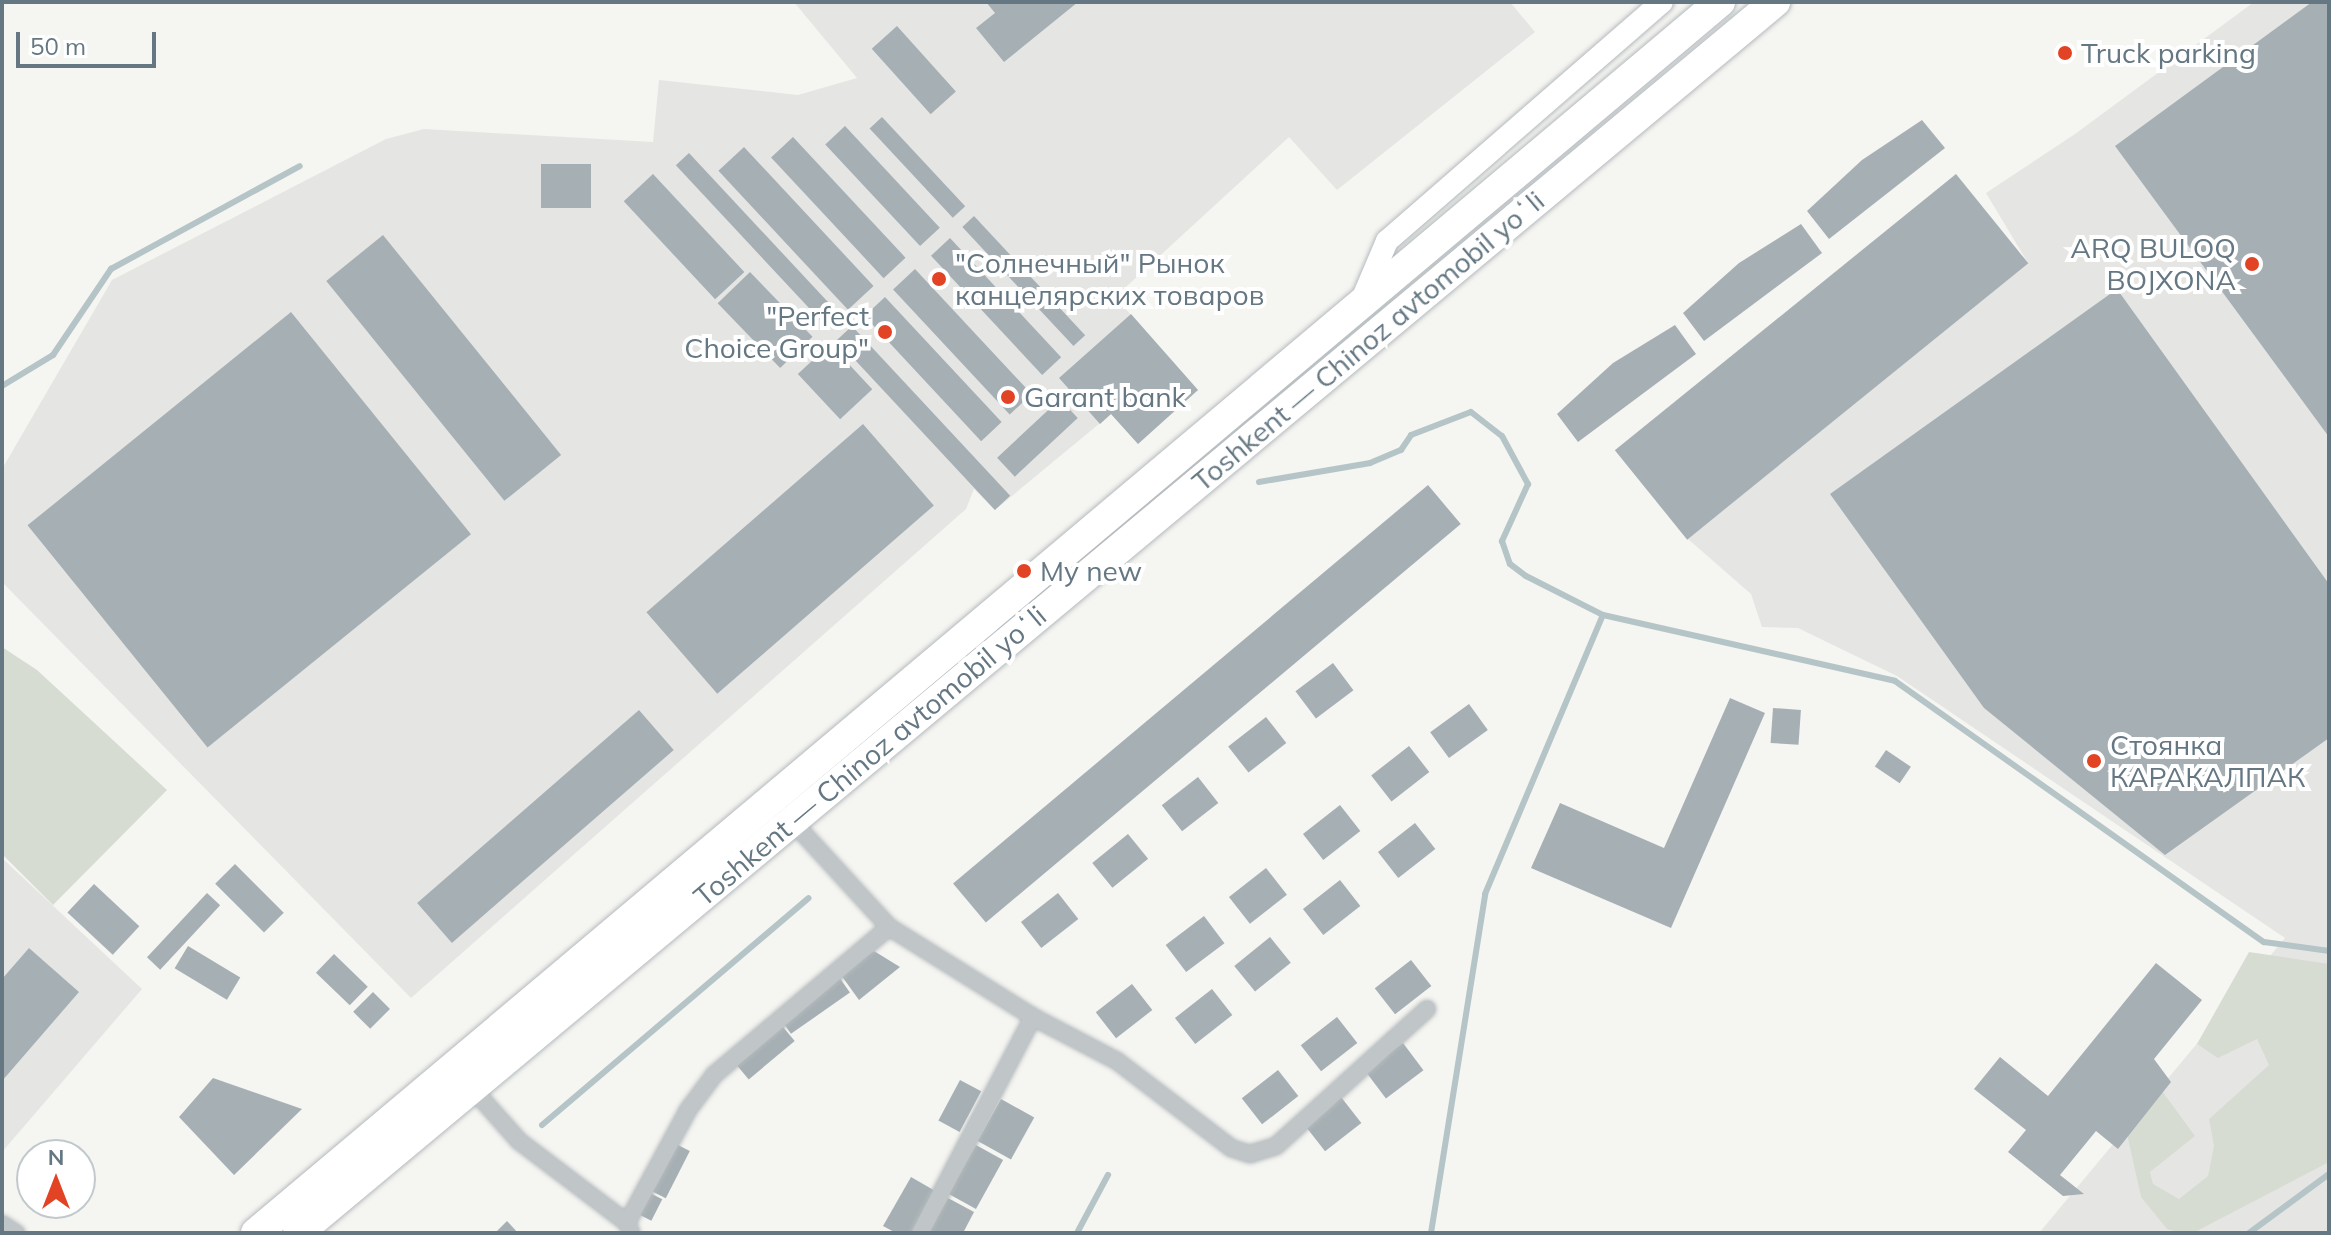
<!DOCTYPE html>
<html>
<head>
<meta charset="utf-8">
<style>
  body { margin:0 }
  #map { position:relative; width:2331px; height:1235px; overflow:hidden; background:#f5f5f1; font-family:Mulish,sans-serif }
  div>[style] { position:absolute }
  [style*='--x'] { left:calc(var(--x)*1px); top:calc(var(--y)*1px); width:calc(var(--w)*1px); rotate:calc(var(--a)*1deg) }
  .built>* { inset:0; background:#e5e6e4 }
  .green>* { inset:0; background:#d6dcd2 }
  .stream>* { height:6px; margin:-3px; padding:0 3px; transform-origin:3px; border-radius:3px; background:#b5c4c6 }
  .building>* { inset:0; background:#a6b0b4; transform-origin:0 0 }
  .roads { filter:drop-shadow(0 0 2px #b4babe) drop-shadow(0 0 2px #b4babe) }
  .street>* { height:16px; margin:-8px; padding:0 8px; transform-origin:8px; border-radius:8px; background:#c0c5c7 }
  .secondary>* { height:22px; margin:-11px; padding:0 11px; transform-origin:11px; border-radius:11px; background:#fff }
  .highway>* { height:30px; margin:-15px; padding:0 15px; transform-origin:15px; border-radius:15px; background:#fff }
  .dots>* { width:22px; height:22px; translate:-50% -50%; box-sizing:border-box; border:4px solid #fff; border-radius:50% }
  span { translate:-50% -50%; white-space:nowrap; text-align:center; line-height:1.15; -webkit-text-stroke:8px #fff; paint-order:stroke }
  .poi-label { font-size:28px; color:#647782 }
  .left { translate:0 -50%; text-align:left }
  .right { translate:-100% -50%; text-align:right }
  .street-label { font-size:28px; color:#647782 }
  .frame { position:absolute; inset:0; border:4px solid #647782; pointer-events:none }
  .north { position:absolute; left:16px; top:1139px; width:80px; height:80px; box-sizing:border-box; background:#fff; border:2px solid #c1c9cd; border-radius:50%; rotate:0deg; font-size:22px; font-weight:700; line-height:32px; text-align:center; color:#647782 }
  .north::after { content:''; display:block; margin:auto; width:28px; height:36px; background:#e24324; clip-path:polygon(50% 0,100% 100%,50% 72%,0 100%) }
  .scale { position:absolute; left:16px; top:32px; width:140px; height:36px; box-sizing:border-box; border:4px solid #647782; border-top:0; padding-left:10px; font-size:24px; line-height:28px; white-space:nowrap; color:#647782; -webkit-text-stroke:6px #fff; paint-order:stroke }
</style>
</head>
<body>
<div id="map">
  <div class="built">
    <i style="clip-path:polygon(794px 2px,1510px 2px,1535px 32px,1337px 190px,1289px 137px,1115px 297px,1198px 390px,1138px 444px,1111px 414px,995px 510px,974px 489px,966px 509px,411px 998px,2px 582px,2px 469px,112px 280px,386px 139px,424px 129px,653px 142px,659px 80px,798px 95px,857px 78px)"></i>
    <i style="clip-path:polygon(2254px 2px,2329px 2px,2329px 1233px,2039px 1233px,2285px 938px,1897px 676px,1798px 628px,1762px 627px,1751px 594px,1688px 539px,2028px 263px,1986px 193px,2075px 134px)"></i>
    <i style="clip-path:polygon(2px 858px,142px 989px,2px 1152px)"></i>
  </div>
  <div class="green">
    <i style="clip-path:polygon(2px 647px,37px 670px,167px 790px,53px 905px,2px 854px)"></i>
    <i style="clip-path:polygon(2249px 952px,2329px 964px,2329px 1162px,2193px 1233px,2182px 1233px,2167px 1229px,2141px 1197px,2127px 1134px,2162px 1091px,2195px 1136px,2150px 1172px,2153px 1184px,2179px 1199px,2208px 1176px,2214px 1146px,2209px 1119px,2269px 1065px,2257px 1039px,2218px 1058px,2197px 1044px)"></i>
  </div>
  <div class="stream">
    <i style="--x:2;--y:386;--w:60;--a:-31.3"></i>
    <i style="--x:53;--y:355;--w:104;--a:-56"></i>
    <i style="--x:111;--y:269;--w:215;--a:-28.6"></i>
    <i style="--x:1259;--y:482;--w:113;--a:-9.7"></i>
    <i style="--x:1370;--y:463;--w:34;--a:-23"></i>
    <i style="--x:1401;--y:450;--w:18;--a:-56"></i>
    <i style="--x:1411;--y:435;--w:64;--a:-21"></i>
    <i style="--x:1471;--y:412;--w:39;--a:38"></i>
    <i style="--x:1502;--y:436;--w:55;--a:61.6"></i>
    <i style="--x:1528;--y:484;--w:63;--a:114.5"></i>
    <i style="--x:1502;--y:541;--w:24;--a:71"></i>
    <i style="--x:1510;--y:564;--w:20;--a:37"></i>
    <i style="--x:1526;--y:576;--w:86;--a:26.9"></i>
    <i style="--x:1603;--y:615;--w:299;--a:12.7"></i>
    <i style="--x:1895;--y:681;--w:452;--a:35.3"></i>
    <i style="--x:2264;--y:942;--w:66;--a:7.9"></i>
    <i style="--x:542;--y:1125;--w:350;--a:-40.4"></i>
    <i style="--x:1077;--y:1233;--w:66;--a:-61.9"></i>
    <i style="--x:1431;--y:1233;--w:343;--a:-80.9"></i>
    <i style="--x:1485;--y:894;--w:303;--a:-67.1"></i>
    <i style="--x:2249;--y:1233;--w:99;--a:-36.4"></i>
  </div>
  <div class="building">
    <i style="clip-path:polygon(986px 2px,1078px 2px,1004px 62px,976px 28px,995px 13px)"></i>
    <i style="clip-path:polygon(2312px 2px,2329px 2px,2329px 437px,2115px 146px)"></i>
    <i style="left:897px;top:26px;width:88px;height:34px;rotate:48deg"></i>
    <i style="left:882px;top:117px;width:122px;height:17px;rotate:47deg"></i>
    <i style="clip-path:polygon(1922px 120px,1945px 148px,1829px 239px,1807px 211px,1862px 160px)"></i>
    <i style="left:845px;top:126px;width:139px;height:27px;rotate:47deg"></i>
    <i style="left:793px;top:137px;width:165px;height:30px;rotate:47deg"></i>
    <i style="left:744px;top:147px;width:190px;height:35px;rotate:47deg"></i>
    <i style="left:689px;top:153px;width:224px;height:18px;rotate:47deg"></i>
    <i style="left:541px;top:164px;width:50px;height:44px"></i>
    <i style="left:653px;top:174px;width:134px;height:40px;rotate:47deg"></i>
    <i style="left:1956px;top:174px;width:115px;height:439px;rotate:51deg"></i>
    <i style="left:974px;top:216px;width:163px;height:16px;rotate:47deg"></i>
    <i style="clip-path:polygon(1801px 224px,1822px 253px,1704px 341px,1683px 313px,1739px 263px)"></i>
    <i style="left:383px;top:235px;width:283px;height:73px;rotate:51deg"></i>
    <i style="left:950px;top:238px;width:163px;height:26px;rotate:47deg"></i>
    <i style="left:915px;top:269px;width:171px;height:30px;rotate:47deg"></i>
    <i style="left:750px;top:272px;width:90px;height:45px;rotate:46deg"></i>
    <i style="clip-path:polygon(2117px 289px,2329px 584px,2329px 738px,2165px 855px,1984px 708px,1830px 494px)"></i>
    <i style="left:885px;top:297px;width:171px;height:28px;rotate:47deg"></i>
    <i style="left:291px;top:312px;width:286px;height:339px;rotate:51deg"></i>
    <i style="clip-path:polygon(1131px 314px,1198px 390px,1138px 444px,1111px 414px,1100px 424px,1059px 378px)"></i>
    <i style="clip-path:polygon(1675px 325px,1696px 354px,1578px 442px,1557px 414px,1613px 363px)"></i>
    <i style="left:852px;top:326px;width:232px;height:21px;rotate:47deg"></i>
    <i style="left:830px;top:344px;width:62px;height:44px;rotate:47deg"></i>
    <i style="left:1060px;top:399px;width:26px;height:86px;rotate:47deg"></i>
    <i style="left:863px;top:424px;width:108px;height:287px;rotate:49deg"></i>
    <i style="left:1428px;top:485px;width:51px;height:620px;rotate:50deg"></i>
    <i style="left:1333px;top:663px;width:34px;height:47px;rotate:53deg"></i>
    <i style="clip-path:polygon(1730px 698px,1765px 713px,1671px 928px,1531px 868px,1560px 803px,1664px 848px)"></i>
    <i style="left:1469px;top:704px;width:32px;height:48px;rotate:54deg"></i>
    <i style="left:1773px;top:708px;width:28px;height:35px;rotate:4deg"></i>
    <i style="left:639px;top:710px;width:53px;height:294px;rotate:49deg"></i>
    <i style="left:1266px;top:717px;width:33px;height:48px;rotate:52deg"></i>
    <i style="left:1409px;top:746px;width:33px;height:48px;rotate:52deg"></i>
    <i style="left:1886px;top:750px;width:30px;height:20px;rotate:34deg"></i>
    <i style="left:1198px;top:777px;width:33px;height:46px;rotate:52deg"></i>
    <i style="left:1340px;top:805px;width:33px;height:47px;rotate:52deg"></i>
    <i style="left:1415px;top:823px;width:33px;height:47px;rotate:52deg"></i>
    <i style="left:1128px;top:834px;width:32px;height:46px;rotate:51deg"></i>
    <i style="left:235px;top:864px;width:69px;height:28px;rotate:45deg"></i>
    <i style="left:1266px;top:868px;width:34px;height:47px;rotate:52deg"></i>
    <i style="left:1340px;top:880px;width:33px;height:47px;rotate:52deg"></i>
    <i style="left:94px;top:884px;width:62px;height:39px;rotate:43deg"></i>
    <i style="left:207px;top:893px;width:18px;height:88px;rotate:43deg"></i>
    <i style="left:1058px;top:893px;width:33px;height:47px;rotate:52deg"></i>
    <i style="left:1204px;top:916px;width:34px;height:48px;rotate:53deg"></i>
    <i style="left:1270px;top:937px;width:33px;height:46px;rotate:51deg"></i>
    <i style="left:188px;top:946px;width:61px;height:26px;rotate:31deg"></i>
    <i style="clip-path:polygon(29px 948px,79px 992px,2px 1081px,2px 979px)"></i>
    <i style="clip-path:polygon(874px 951px,900px 967px,859px 1000px,841px 975px)"></i>
    <i style="left:334px;top:954px;width:47px;height:26px;rotate:44deg"></i>
    <i style="left:1411px;top:960px;width:33px;height:46px;rotate:52deg"></i>
    <i style="clip-path:polygon(2156px 963px,2202px 1000px,2154px 1059px,2171px 1082px,2118px 1149px,2096px 1131px,2060px 1175px,2084px 1194px,2063px 1196px,2008px 1152px,2026px 1130px,1974px 1089px,2000px 1057px,2048px 1096px)"></i>
    <i style="left:839px;top:977px;width:19px;height:72px;rotate:55deg"></i>
    <i style="left:1132px;top:984px;width:33px;height:46px;rotate:52deg"></i>
    <i style="left:1212px;top:989px;width:33px;height:47px;rotate:52deg"></i>
    <i style="left:373px;top:992px;width:24px;height:28px;rotate:45deg"></i>
    <i style="left:1337px;top:1017px;width:33px;height:46px;rotate:52deg"></i>
    <i style="left:778px;top:1021px;width:26px;height:60px;rotate:50deg"></i>
    <i style="left:1403px;top:1043px;width:34px;height:47px;rotate:53deg"></i>
    <i style="left:1278px;top:1070px;width:33px;height:46px;rotate:52deg"></i>
    <i style="clip-path:polygon(213px 1078px,302px 1109px,234px 1175px,179px 1117px)"></i>
    <i style="left:960px;top:1080px;width:24px;height:46px;rotate:28deg"></i>
    <i style="left:1341px;top:1097px;width:33px;height:46px;rotate:52deg"></i>
    <i style="left:1001px;top:1099px;width:38px;height:48px;rotate:29deg"></i>
    <i style="left:672px;top:1142px;width:20px;height:53px;rotate:27deg"></i>
    <i style="left:976px;top:1145px;width:31px;height:56px;rotate:29deg"></i>
    <i style="clip-path:polygon(911px 1177px,937px 1192px,915px 1233px,896px 1233px,883px 1226px)"></i>
    <i style="left:648px;top:1192px;width:16px;height:24px;rotate:27deg"></i>
    <i style="clip-path:polygon(948px 1198px,974px 1212px,963px 1233px,929px 1233px)"></i>
    <i style="clip-path:polygon(507px 1221px,518px 1233px,495px 1233px)"></i>
  </div>
  <div class="roads">
    <div class="street">
      <i style="--x:792;--y:821;--w:144;--a:47.5"></i>
      <i style="--x:889;--y:927;--w:170;--a:32"></i>
      <i style="--x:1033;--y:1017;--w:95;--a:27.6"></i>
      <i style="--x:1117;--y:1061;--w:143;--a:37.3"></i>
      <i style="--x:1231;--y:1148;--w:20;--a:18"></i>
      <i style="--x:1250;--y:1154;--w:27;--a:-17"></i>
      <i style="--x:1276;--y:1146;--w:204;--a:-42.2"></i>
      <i style="--x:472;--y:1088;--w:71;--a:48.4"></i>
      <i style="--x:519;--y:1141;--w:136;--a:37.2"></i>
      <i style="--x:627;--y:1223;--w:10;--a:66"></i>
      <i style="--x:627;--y:1223;--w:128;--a:-61.6"></i>
      <i style="--x:688;--y:1110;--w:44;--a:-53.4"></i>
      <i style="--x:714;--y:1075;--w:229;--a:-40.2"></i>
      <i style="--x:2;--y:1224;--w:17;--a:33"></i>
      <i style="--x:920;--y:1233;--w:244;--a:-62.4"></i>
    </div>
    <div class="secondary">
      <i style="--x:1361;--y:302;--w:66;--a:-66.9"></i>
      <i style="--x:1387;--y:241;--w:364;--a:-41"></i>
    </div>
    <div class="highway">
      <i style="--x:256;--y:1233;--w:1913;--a:-40.06"></i>
      <i style="--x:298;--y:1233;--w:1923;--a:-39.81"></i>
    </div>
  </div>
  <div class="dots">
    <i style="left:2065px;top:53px;background:#e24324"></i>
    <i style="left:2252px;top:264px;background:#e24324"></i>
    <i style="left:939px;top:279px;background:#e24324"></i>
    <i style="left:885px;top:332px;background:#e24324"></i>
    <i style="left:1008px;top:397px;background:#e24324"></i>
    <i style="left:1024px;top:571px;background:#e24324"></i>
    <i style="left:2094px;top:761px;background:#e24324"></i>
  </div>
  <div class="poi-label">
    <span class="left" style="left:2081px;top:53px">Truck parking</span>
    <span class="right" style="left:2236px;top:264px">ARQ BULOQ<br>BOJXONA</span>
    <span class="left" style="left:955px;top:279px">"Солнечный" Рынок<br>канцелярских товаров</span>
    <span class="right" style="left:869px;top:332px">"Perfect<br>Choice Group"</span>
    <span class="left" style="left:1024px;top:397px">Garant bank</span>
    <span class="left" style="left:1040px;top:571px">My new</span>
    <span class="left" style="left:2110px;top:761px">Стоянка<br>КАРАКАЛПАК</span>
  </div>
  <div class="street-label">
    <span style="left:1368px;top:341px;rotate:-40deg">Toshkent — Chinoz avtomobil yoʻli</span>
    <span style="left:870px;top:756px;rotate:-40deg">Toshkent — Chinoz avtomobil yoʻli</span>
  </div>
  <div class="frame"></div>
  <div class="north">N</div>
  <div class="scale">50 m</div>
</div>
</body>
</html>
